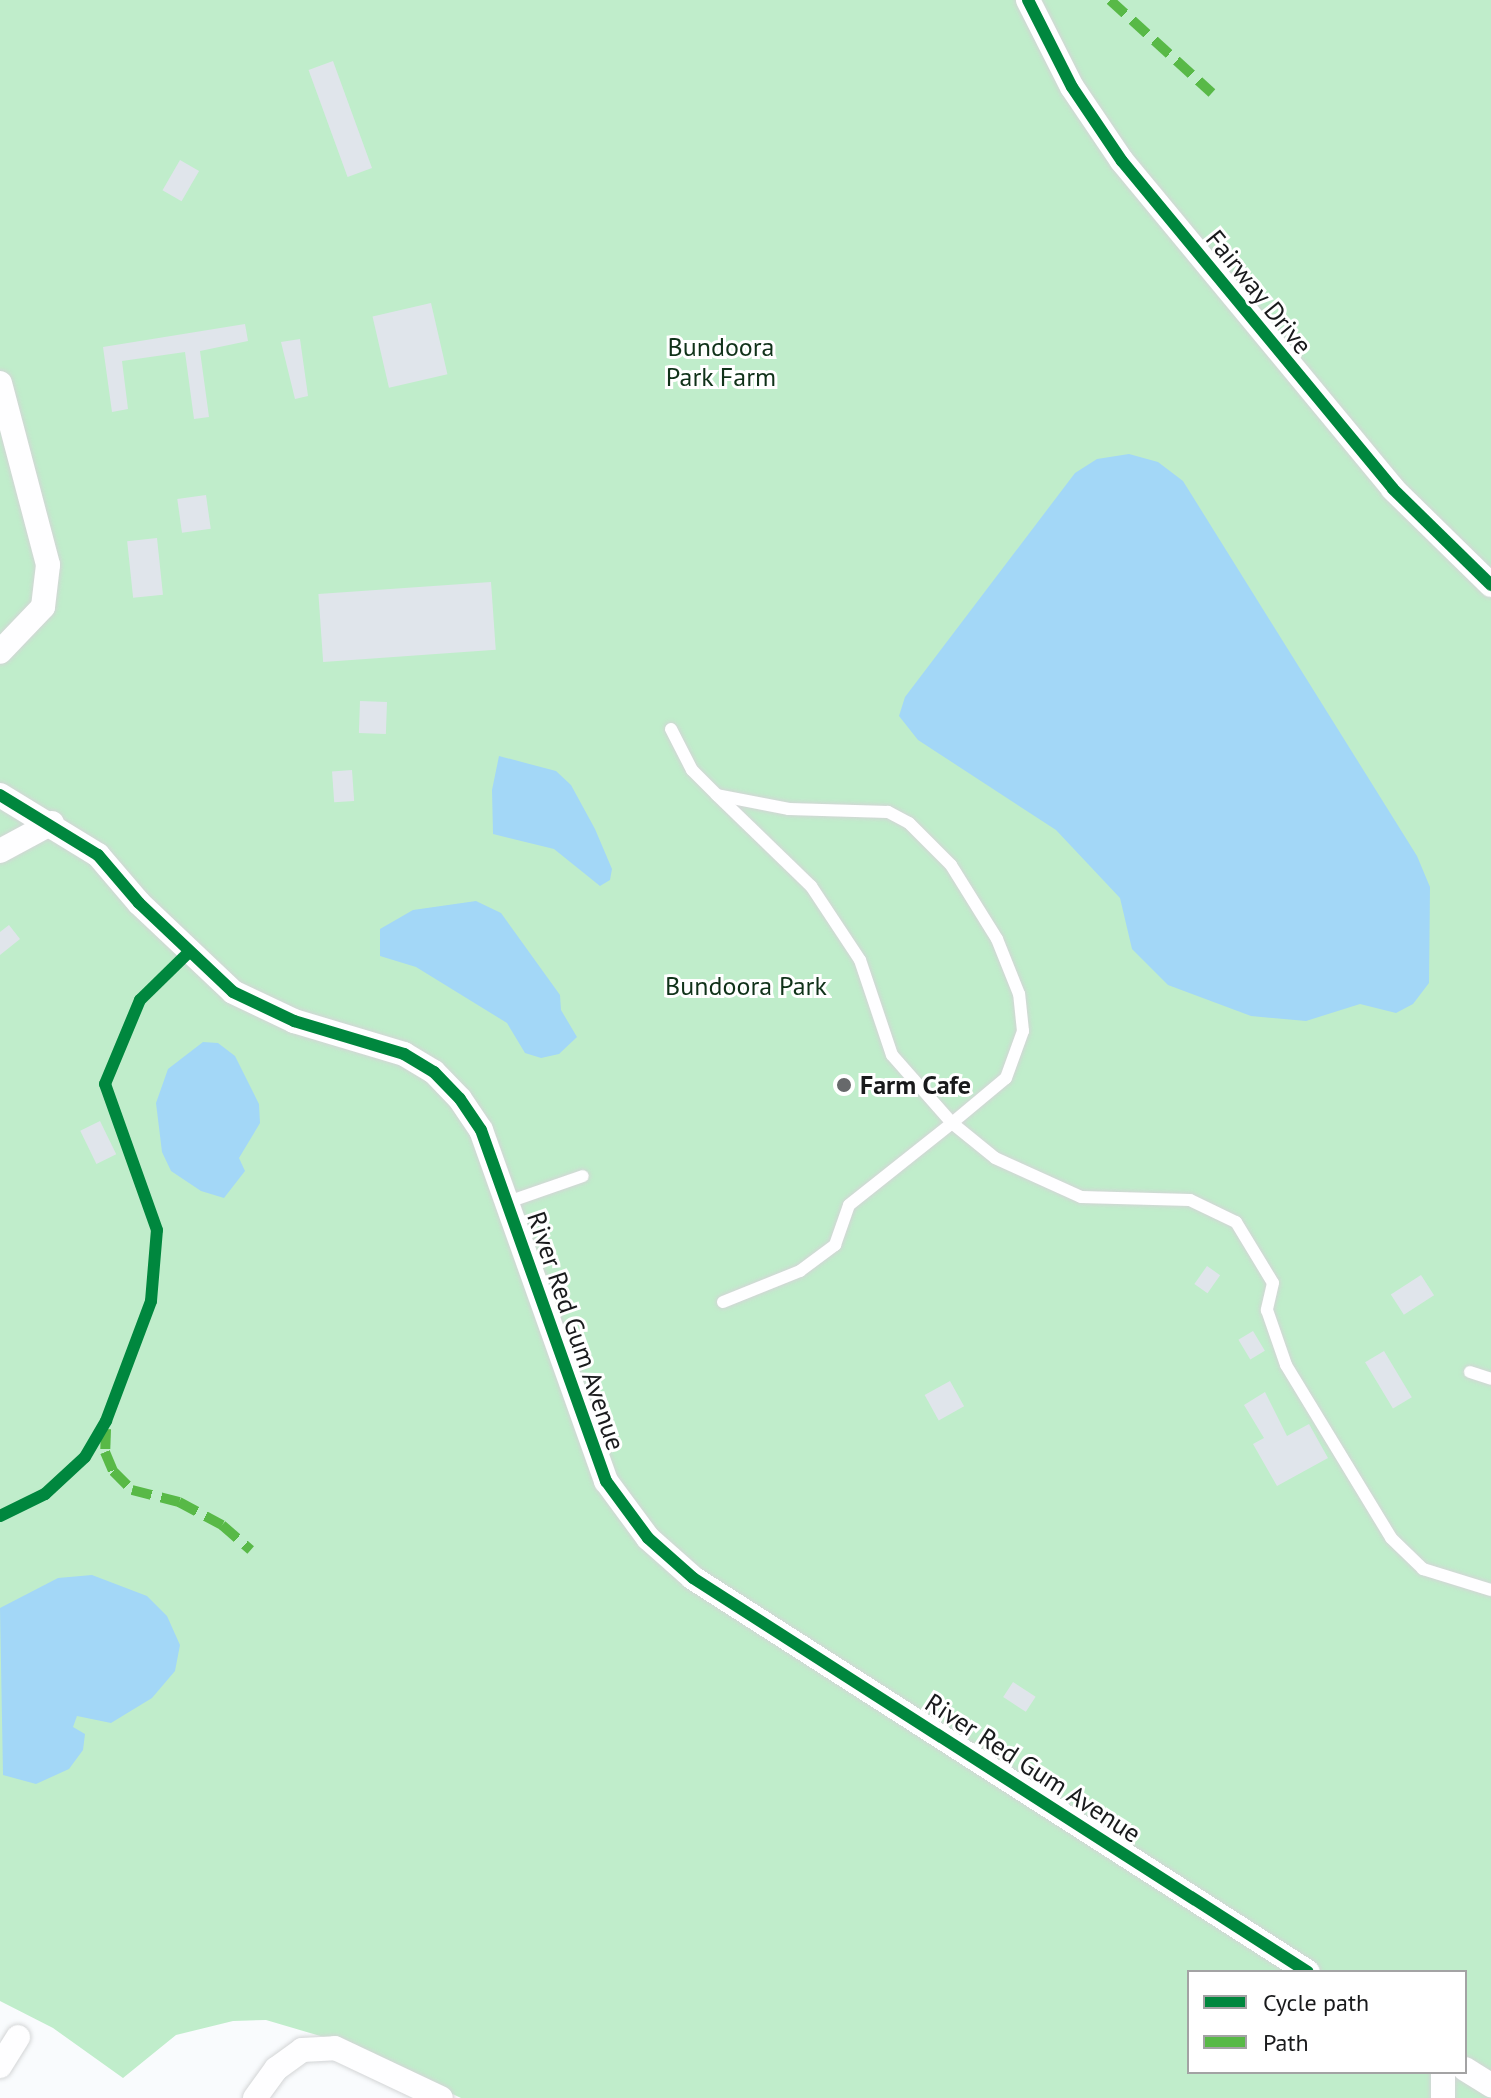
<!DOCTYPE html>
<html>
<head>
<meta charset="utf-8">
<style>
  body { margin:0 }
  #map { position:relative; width:1491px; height:2098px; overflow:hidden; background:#f9fbfd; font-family:"PT Sans",sans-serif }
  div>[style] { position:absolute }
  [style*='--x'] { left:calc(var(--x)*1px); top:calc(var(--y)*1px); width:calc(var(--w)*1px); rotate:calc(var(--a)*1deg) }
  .green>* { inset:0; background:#c0edcb }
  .water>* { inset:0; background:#a3d7f7 }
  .building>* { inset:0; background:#e0e5eb; transform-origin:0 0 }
  .roads { filter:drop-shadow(0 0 2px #d3d5d6) drop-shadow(0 0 2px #d3d5d6) }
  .lane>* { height:12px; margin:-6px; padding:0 6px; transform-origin:6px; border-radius:6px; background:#fefeff }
  .street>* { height:24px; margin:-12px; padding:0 12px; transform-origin:12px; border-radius:12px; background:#fefeff }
  .quiet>* { height:10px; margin-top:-5px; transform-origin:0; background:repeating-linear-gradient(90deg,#58b947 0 20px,transparent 0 30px) }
  .cycleway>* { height:12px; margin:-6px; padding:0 6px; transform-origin:6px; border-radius:6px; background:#00873e }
  .dots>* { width:22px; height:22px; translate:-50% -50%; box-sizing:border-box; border:4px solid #fff; border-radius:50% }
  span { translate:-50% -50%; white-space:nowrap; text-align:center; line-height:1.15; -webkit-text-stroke:6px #fff; paint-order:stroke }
  .street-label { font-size:26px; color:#191a1c }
  .park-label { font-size:26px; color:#103219 }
  .poi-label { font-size:26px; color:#191a1c; font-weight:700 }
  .left { translate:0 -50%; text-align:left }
  .legend { position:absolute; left:1187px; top:1970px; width:280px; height:104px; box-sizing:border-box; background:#fff; border:2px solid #a3a3a4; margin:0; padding:10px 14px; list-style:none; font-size:24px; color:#191a1c }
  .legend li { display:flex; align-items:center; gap:16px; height:40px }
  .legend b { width:40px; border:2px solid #a3a3a4 }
</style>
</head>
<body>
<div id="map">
  <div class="green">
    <i style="clip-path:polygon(evenodd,0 0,1491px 0,1491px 2098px,461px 2098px,344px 2043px,266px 2020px,233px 2021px,176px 2035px,123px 2078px,53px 2028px,0 2001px,0 0,1189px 1972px,1465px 1972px,1465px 2072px,1189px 2072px,1189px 1972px)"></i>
  </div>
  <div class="water">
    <i style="clip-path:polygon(1129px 454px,1158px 462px,1183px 481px,1417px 856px,1430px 887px,1429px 983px,1413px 1004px,1396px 1013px,1360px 1004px,1306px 1021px,1251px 1016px,1168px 985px,1132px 949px,1120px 898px,1056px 830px,918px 740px,899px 716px,905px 697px,1075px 473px,1097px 459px)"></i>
    <i style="clip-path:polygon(499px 756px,556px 771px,571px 785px,595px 829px,612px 869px,610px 880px,600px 886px,554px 849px,493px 834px,492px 790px)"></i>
    <i style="clip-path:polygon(476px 901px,501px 913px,560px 995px,561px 1010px,577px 1037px,559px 1054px,541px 1058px,525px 1053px,507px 1023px,416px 967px,380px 956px,380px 929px,413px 910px)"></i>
    <i style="clip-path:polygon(203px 1042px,218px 1043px,235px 1056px,259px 1104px,260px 1123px,239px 1158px,245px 1171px,224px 1198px,201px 1191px,171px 1171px,162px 1152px,156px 1103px,168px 1069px)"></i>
    <i style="clip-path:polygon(92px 1575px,147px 1596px,167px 1616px,180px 1645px,175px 1671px,152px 1698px,111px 1723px,77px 1716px,73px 1727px,85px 1734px,83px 1750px,69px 1769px,36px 1784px,3px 1775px,0 1608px,58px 1578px)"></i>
  </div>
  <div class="building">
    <i style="left:333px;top:61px;width:114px;height:26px;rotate:70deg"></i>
    <i style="left:180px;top:160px;width:22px;height:35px;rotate:30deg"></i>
    <i style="left:431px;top:303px;width:73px;height:60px;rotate:77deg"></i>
    <i style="clip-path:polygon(245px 324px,248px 341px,200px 351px,209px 417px,194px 419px,185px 352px,122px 361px,128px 409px,112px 412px,103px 347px)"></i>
    <i style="clip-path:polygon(300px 339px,308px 396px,295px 399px,281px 342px)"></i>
    <i style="left:206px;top:495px;width:34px;height:29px;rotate:82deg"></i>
    <i style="left:157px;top:538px;width:57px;height:30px;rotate:84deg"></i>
    <i style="left:491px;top:582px;width:68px;height:173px;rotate:86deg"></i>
    <i style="left:360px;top:701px;width:27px;height:32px;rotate:2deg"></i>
    <i style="left:352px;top:770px;width:31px;height:20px;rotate:86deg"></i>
    <i style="clip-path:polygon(9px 925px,20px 939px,0 955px,0 932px)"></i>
    <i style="left:100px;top:1121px;width:37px;height:22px;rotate:64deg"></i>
    <i style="left:1207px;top:1266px;width:16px;height:22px;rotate:35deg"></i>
    <i style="left:1421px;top:1275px;width:24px;height:36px;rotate:57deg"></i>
    <i style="left:1253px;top:1331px;width:23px;height:17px;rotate:59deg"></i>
    <i style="left:1384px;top:1351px;width:54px;height:22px;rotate:59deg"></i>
    <i style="left:950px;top:1381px;width:29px;height:29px;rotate:61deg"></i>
    <i style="clip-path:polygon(1265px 1392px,1287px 1436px,1309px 1424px,1328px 1458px,1277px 1486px,1253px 1444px,1264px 1438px,1244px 1405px)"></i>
    <i style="left:1013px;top:1682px;width:27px;height:18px;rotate:33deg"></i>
  </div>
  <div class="roads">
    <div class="lane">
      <i style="--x:671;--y:729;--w:46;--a:62.9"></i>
      <i style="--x:692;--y:770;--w:35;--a:45"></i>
      <i style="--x:717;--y:795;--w:131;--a:44.1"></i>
      <i style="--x:811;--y:886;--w:89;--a:56.5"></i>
      <i style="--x:860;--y:960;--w:100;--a:71.4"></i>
      <i style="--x:892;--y:1055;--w:91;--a:48.6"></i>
      <i style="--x:952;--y:1123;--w:70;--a:-39.8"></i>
      <i style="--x:1006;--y:1078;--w:50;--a:-70.1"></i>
      <i style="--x:1023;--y:1031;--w:37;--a:-96"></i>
      <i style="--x:1019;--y:994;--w:59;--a:-111.8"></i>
      <i style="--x:997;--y:939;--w:87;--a:-121.9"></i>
      <i style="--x:951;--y:865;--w:59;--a:-135"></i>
      <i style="--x:909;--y:823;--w:24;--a:-152"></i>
      <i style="--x:888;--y:812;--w:99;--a:-178.3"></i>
      <i style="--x:789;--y:809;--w:73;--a:-169"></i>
      <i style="--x:508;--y:1202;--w:79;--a:-19.1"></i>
      <i style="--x:723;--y:1302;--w:83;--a:-21.9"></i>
      <i style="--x:800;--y:1271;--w:44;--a:-36.6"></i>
      <i style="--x:835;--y:1245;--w:42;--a:-70.7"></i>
      <i style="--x:849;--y:1205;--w:132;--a:-38.5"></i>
      <i style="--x:952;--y:1123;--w:55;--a:39.1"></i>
      <i style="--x:995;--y:1158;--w:94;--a:24.4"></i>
      <i style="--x:1081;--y:1197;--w:109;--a:1.6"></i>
      <i style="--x:1190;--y:1200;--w:51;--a:25.6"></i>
      <i style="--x:1236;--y:1222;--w:71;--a:58.8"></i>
      <i style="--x:1273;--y:1283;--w:28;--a:103"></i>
      <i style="--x:1267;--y:1310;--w:58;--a:70.9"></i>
      <i style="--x:1286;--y:1365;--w:202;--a:58.7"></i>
      <i style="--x:1391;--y:1538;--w:45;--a:44.1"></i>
      <i style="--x:1423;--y:1569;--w:71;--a:17.2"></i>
      <i style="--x:1470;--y:1372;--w:22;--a:18"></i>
    </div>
    <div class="street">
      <i style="--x:1028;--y:0;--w:97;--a:63.2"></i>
      <i style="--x:1072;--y:87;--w:89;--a:56"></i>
      <i style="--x:1122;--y:161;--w:425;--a:50.4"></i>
      <i style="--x:1393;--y:489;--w:137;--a:44.4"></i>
      <i style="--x:0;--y:383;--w:188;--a:75.2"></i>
      <i style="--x:48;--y:565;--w:42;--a:96.8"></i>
      <i style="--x:43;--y:607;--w:62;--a:133.7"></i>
      <i style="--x:0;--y:795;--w:115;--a:31.5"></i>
      <i style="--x:98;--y:855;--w:63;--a:49.5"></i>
      <i style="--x:139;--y:903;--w:129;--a:43.4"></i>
      <i style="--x:233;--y:992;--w:68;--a:25.4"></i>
      <i style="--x:294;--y:1021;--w:115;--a:16.7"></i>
      <i style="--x:404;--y:1054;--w:35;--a:31"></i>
      <i style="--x:434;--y:1072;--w:37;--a:46"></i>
      <i style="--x:460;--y:1099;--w:37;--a:56"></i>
      <i style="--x:481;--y:1130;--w:373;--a:70.4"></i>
      <i style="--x:606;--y:1481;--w:71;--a:53.6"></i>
      <i style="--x:648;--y:1538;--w:60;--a:41.6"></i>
      <i style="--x:693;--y:1578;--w:730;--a:32.65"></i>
      <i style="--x:0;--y:851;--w:59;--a:-28.3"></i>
      <i style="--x:0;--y:2066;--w:34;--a:-58"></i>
      <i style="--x:1465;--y:2069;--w:31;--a:32"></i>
      <i style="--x:1443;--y:2072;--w:26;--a:90"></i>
      <i style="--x:255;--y:2098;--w:36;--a:-54"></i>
      <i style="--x:276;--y:2069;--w:32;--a:-36"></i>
      <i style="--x:302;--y:2050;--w:33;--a:-3"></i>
      <i style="--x:335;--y:2048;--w:117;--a:25.3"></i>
    </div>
  </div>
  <div class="quiet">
    <i style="--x:1110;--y:0;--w:138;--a:42.4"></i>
    <i style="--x:106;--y:1429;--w:23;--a:92"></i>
    <i style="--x:105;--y:1452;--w:21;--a:67"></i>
    <i style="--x:113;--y:1471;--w:27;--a:45"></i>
    <i style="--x:132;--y:1490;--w:49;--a:14.3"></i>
    <i style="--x:179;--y:1502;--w:49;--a:28.1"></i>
    <i style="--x:222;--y:1525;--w:38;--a:41"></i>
  </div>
  <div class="cycleway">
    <i style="--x:1028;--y:0;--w:97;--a:63.2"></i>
    <i style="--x:1072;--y:87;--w:89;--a:56"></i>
    <i style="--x:1122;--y:161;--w:425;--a:50.4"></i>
    <i style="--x:1393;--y:489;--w:137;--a:44.4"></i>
    <i style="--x:0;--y:795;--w:115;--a:31.5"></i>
    <i style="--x:98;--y:855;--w:63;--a:49.5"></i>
    <i style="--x:139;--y:903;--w:129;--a:43.4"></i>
    <i style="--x:233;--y:992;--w:68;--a:25.4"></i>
    <i style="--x:294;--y:1021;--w:115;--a:16.7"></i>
    <i style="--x:404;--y:1054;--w:35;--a:31"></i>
    <i style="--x:434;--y:1072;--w:37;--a:46"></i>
    <i style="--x:460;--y:1099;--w:37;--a:56"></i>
    <i style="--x:481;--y:1130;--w:373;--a:70.4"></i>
    <i style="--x:606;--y:1481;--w:71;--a:53.6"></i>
    <i style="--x:648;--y:1538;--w:60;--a:41.6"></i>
    <i style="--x:693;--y:1578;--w:730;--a:32.65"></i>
    <i style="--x:0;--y:1516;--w:50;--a:-26.1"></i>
    <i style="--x:45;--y:1494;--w:54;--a:-42.8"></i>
    <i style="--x:85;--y:1457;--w:42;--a:-59.7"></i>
    <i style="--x:106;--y:1421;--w:128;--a:-69.4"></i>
    <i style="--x:151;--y:1301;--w:71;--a:-85.2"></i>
    <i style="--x:157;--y:1230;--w:155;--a:-109.6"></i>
    <i style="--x:105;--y:1084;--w:91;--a:-67.4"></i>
    <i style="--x:140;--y:1000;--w:69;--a:-44.4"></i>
  </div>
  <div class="dots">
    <i style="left:844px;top:1085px;background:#67696b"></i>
  </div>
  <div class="street-label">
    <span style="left:1259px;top:292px;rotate:51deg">Fairway Drive</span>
    <span style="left:576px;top:1331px;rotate:71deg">River Red Gum Avenue</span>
    <span style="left:1033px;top:1768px;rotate:33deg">River Red Gum Avenue</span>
  </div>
  <div class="park-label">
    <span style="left:721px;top:362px">Bundoora<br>Park Farm</span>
    <span style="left:746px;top:986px">Bundoora Park</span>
  </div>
  <div class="poi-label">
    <span class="left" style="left:860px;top:1085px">Farm Cafe</span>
  </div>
  <ul class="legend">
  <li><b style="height:10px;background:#00873e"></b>Cycle path</li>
  <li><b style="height:10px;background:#58b947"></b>Path</li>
  </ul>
</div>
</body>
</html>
